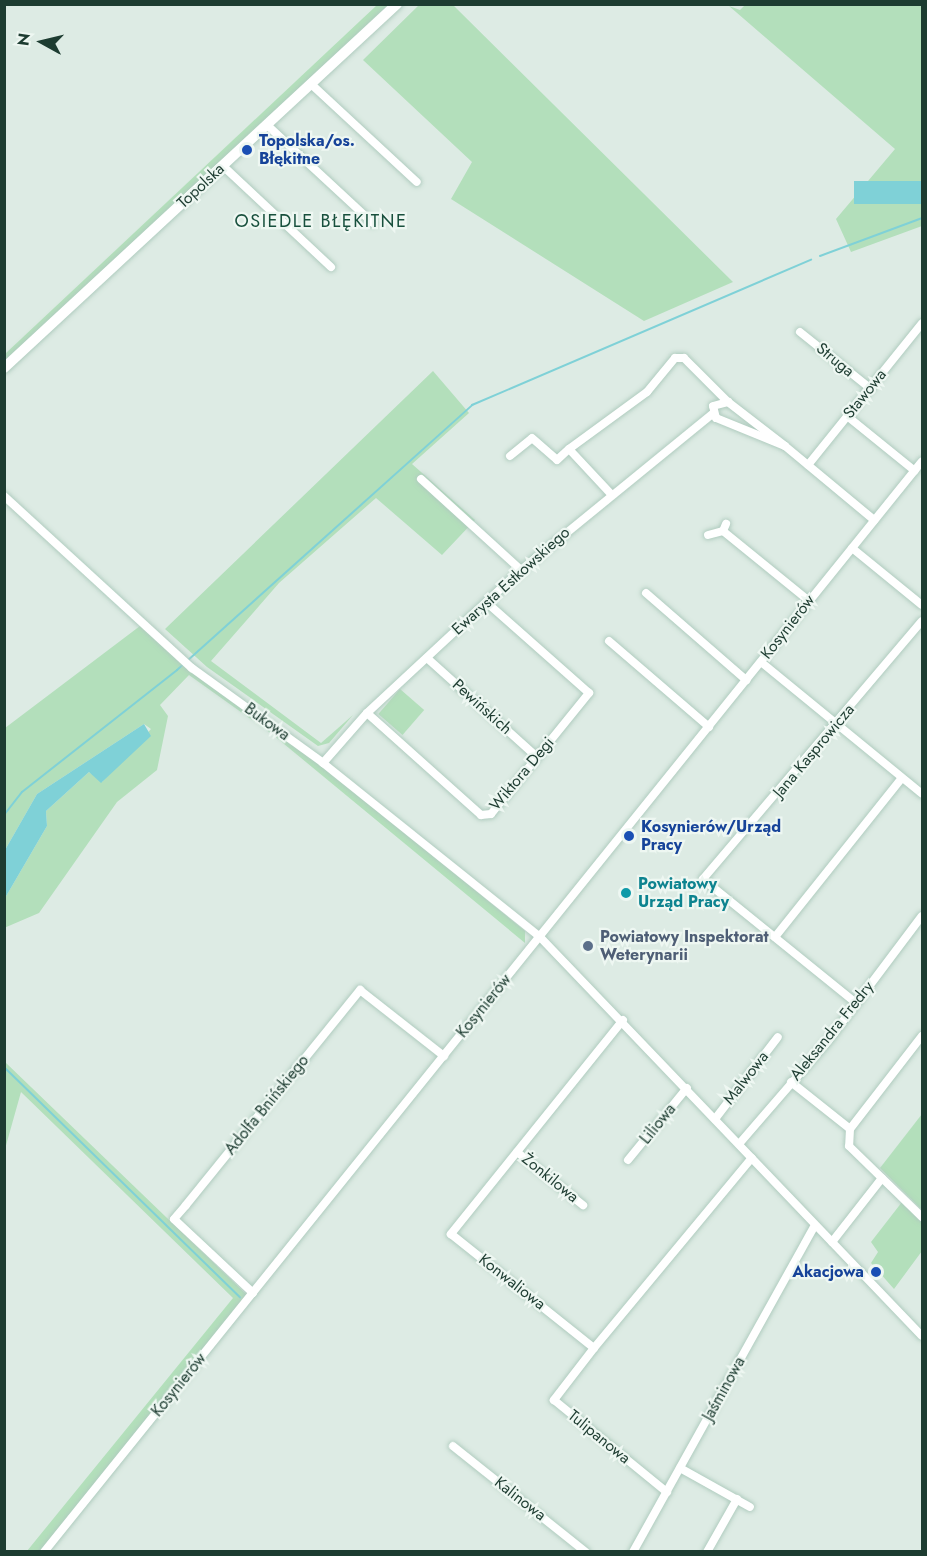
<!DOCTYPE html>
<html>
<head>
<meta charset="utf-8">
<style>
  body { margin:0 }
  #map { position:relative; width:927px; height:1556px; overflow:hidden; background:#ddebe4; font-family:Jost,sans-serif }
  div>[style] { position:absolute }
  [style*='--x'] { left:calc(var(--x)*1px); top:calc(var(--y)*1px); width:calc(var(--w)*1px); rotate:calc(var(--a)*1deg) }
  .green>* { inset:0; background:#b3dfbb; transform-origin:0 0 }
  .water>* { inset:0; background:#7fd1d7; transform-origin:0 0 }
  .stream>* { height:2px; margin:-1px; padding:0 1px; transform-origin:1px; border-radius:1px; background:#7fd1d7 }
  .roads { filter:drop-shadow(0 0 2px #b0ccbf) drop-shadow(0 0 2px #b0ccbf) }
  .street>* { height:8px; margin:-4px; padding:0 4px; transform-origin:4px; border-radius:4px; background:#fff }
  .secondary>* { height:10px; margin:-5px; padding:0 5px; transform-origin:5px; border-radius:5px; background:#fff }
  .dots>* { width:16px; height:16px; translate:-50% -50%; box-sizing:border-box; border:3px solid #eef7f2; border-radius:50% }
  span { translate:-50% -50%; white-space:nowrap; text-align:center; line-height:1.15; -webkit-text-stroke:4.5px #eef7f2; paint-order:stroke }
  .transit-label { font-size:16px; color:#164399; font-weight:700 }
  .left { translate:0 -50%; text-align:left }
  .right { translate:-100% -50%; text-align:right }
  .street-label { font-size:16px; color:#1d3c31 }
  .culture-label { font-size:16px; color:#0d838f; font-weight:700 }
  .service-label { font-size:16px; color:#4e5e75; font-weight:700 }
  .neighbourhood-label { font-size:18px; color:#18503d; letter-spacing:1.5px }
  .frame { position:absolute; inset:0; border:6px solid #1d3c31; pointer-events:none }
  .north { position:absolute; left:12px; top:12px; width:60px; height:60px; -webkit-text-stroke:4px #eef7f2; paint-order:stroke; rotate:278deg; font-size:16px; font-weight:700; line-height:24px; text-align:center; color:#1d3c31 }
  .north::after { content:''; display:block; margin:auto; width:21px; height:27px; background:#1d3c31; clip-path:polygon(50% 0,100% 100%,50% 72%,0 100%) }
</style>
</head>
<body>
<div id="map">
  <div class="green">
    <i style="clip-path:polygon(746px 4px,922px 5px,922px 226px,851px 252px,836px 219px,895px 149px,729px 6px,740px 10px)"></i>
    <i style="clip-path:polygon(377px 5px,388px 5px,5px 363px,5px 354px)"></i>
    <i style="clip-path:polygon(419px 5px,453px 5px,733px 282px,644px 321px,451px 199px,472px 162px,363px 60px)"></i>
    <i style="clip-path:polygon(433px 371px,469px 413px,412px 464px,475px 520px,442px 555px,376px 498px,279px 583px,211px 661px,321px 743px,353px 715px,329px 743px,318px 746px,207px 667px,165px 629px)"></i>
    <i style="clip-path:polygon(140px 626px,192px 672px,331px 773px,525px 931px,525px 943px,272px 734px,189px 675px,160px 705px,168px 716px,157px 770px,117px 802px,39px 913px,4px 928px,5px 898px,47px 826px,46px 811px,89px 772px,102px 782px,151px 729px,144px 724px,37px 794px,5px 850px,5px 728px)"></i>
    <i style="left:400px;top:689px;width:32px;height:33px;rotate:41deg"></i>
    <i style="clip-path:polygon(5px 1062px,247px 1295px,40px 1551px,27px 1551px,233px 1298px,21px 1092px,5px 1149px)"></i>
    <i style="clip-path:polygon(922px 1114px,922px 1210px,880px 1168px)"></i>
    <i style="clip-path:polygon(902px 1202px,922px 1223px,922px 1251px,894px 1289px,871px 1263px,878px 1252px,871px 1242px)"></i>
  </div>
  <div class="water">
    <i style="left:922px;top:181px;width:23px;height:68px;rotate:90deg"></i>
    <i style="clip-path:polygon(144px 724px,151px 736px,101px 783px,89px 772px,46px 811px,47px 826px,5px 898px,5px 850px,37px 794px)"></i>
  </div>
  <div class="stream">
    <i style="--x:820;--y:256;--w:109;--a:-20.4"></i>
    <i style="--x:4;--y:815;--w:29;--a:-52"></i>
    <i style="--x:22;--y:792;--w:197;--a:-38.2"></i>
    <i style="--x:177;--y:670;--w:397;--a:-41.9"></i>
    <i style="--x:472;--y:405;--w:369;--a:-23.2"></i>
    <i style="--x:4;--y:1067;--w:330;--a:44.3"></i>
  </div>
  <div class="roads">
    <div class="street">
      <i style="--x:311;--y:84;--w:144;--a:42.8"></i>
      <i style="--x:267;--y:125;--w:144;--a:42.8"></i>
      <i style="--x:223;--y:166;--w:148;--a:43.1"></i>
      <i style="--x:800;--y:332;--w:90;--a:38.7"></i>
      <i style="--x:847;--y:416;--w:87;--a:39"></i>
      <i style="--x:785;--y:446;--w:74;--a:-157.9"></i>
      <i style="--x:716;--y:418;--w:12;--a:-104"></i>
      <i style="--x:713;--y:406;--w:16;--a:-15"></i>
      <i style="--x:728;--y:402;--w:72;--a:37.7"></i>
      <i style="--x:785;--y:446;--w:116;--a:39.7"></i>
      <i style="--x:510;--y:456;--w:28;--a:-39"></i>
      <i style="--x:532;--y:438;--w:33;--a:41"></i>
      <i style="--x:557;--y:460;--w:16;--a:-43"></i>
      <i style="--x:808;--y:465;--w:182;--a:-51.2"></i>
      <i style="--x:421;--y:479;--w:135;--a:42.3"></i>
      <i style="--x:610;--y:493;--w:60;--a:-133"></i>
      <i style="--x:569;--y:449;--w:97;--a:-36.2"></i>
      <i style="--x:647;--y:392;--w:44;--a:-50.5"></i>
      <i style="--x:675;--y:358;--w:9;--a:0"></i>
      <i style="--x:684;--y:358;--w:62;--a:45"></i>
      <i style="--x:4;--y:496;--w:255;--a:42.5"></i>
      <i style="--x:192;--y:668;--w:162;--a:35.9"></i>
      <i style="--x:323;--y:763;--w:278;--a:38.7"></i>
      <i style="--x:540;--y:937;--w:552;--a:46.25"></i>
      <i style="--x:723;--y:531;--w:109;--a:39.1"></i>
      <i style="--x:708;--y:535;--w:16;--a:-15"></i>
      <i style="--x:723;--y:531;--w:8;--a:-67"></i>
      <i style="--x:852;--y:548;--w:90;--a:39.2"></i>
      <i style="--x:646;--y:593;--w:133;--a:41"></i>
      <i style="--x:609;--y:641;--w:132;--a:40.7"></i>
      <i style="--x:427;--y:658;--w:148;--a:42"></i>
      <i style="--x:761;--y:662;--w:208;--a:39.3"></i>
      <i style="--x:367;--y:713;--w:153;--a:41.8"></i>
      <i style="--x:481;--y:815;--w:10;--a:-6"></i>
      <i style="--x:491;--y:814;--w:156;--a:-51"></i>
      <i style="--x:589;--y:693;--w:137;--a:-138.5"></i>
      <i style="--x:323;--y:763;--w:67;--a:-48.7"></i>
      <i style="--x:367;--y:713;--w:210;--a:-42.9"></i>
      <i style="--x:521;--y:570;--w:247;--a:-39.2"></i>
      <i style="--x:775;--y:937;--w:203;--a:-51.4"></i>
      <i style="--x:856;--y:1003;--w:197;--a:-141"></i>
      <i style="--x:703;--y:879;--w:338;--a:-49.7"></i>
      <i style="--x:623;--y:1020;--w:275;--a:128.8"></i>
      <i style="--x:451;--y:1234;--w:183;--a:38.6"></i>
      <i style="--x:594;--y:1348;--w:247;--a:-50.3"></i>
      <i style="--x:791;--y:1082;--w:75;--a:38.5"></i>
      <i style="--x:850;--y:1129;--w:17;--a:93"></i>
      <i style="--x:849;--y:1146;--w:102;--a:44.2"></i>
      <i style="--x:715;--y:1119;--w:103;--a:-52.5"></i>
      <i style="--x:850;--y:1129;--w:118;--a:-52.3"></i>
      <i style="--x:739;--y:1144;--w:136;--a:-49.2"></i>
      <i style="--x:828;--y:1041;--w:156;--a:-53.1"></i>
      <i style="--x:517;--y:1152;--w:85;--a:38.8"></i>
      <i style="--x:628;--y:1160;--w:93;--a:-50.7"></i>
      <i style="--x:832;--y:1242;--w:81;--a:-52"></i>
      <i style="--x:253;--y:1293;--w:108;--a:-136.9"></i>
      <i style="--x:174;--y:1219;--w:18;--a:-49"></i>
      <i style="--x:186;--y:1205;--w:277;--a:-51"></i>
      <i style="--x:360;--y:990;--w:107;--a:38.2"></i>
      <i style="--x:594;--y:1348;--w:66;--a:127.6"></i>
      <i style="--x:554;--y:1400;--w:146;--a:39.2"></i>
      <i style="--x:453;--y:1446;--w:170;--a:38.6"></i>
      <i style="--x:680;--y:1468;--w:80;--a:29.1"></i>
      <i style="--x:44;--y:1552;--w:1400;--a:-51.17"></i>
      <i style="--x:633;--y:1552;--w:374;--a:-60.9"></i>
      <i style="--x:707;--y:1552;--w:61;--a:-60.5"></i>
    </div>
    <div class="secondary">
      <i style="--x:4;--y:368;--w:536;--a:-42.81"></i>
    </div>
  </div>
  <div class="dots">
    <i style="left:247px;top:150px;background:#1a4fb4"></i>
    <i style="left:629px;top:836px;background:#1a4fb4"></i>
    <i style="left:626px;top:893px;background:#0f9aa8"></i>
    <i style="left:588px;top:946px;background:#5c6f8a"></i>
    <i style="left:876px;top:1272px;background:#1a4fb4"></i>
  </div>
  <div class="transit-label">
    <span class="left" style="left:259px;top:150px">Topolska/os.<br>Błękitne</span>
    <span class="left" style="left:641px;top:836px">Kosynierów/Urząd<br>Pracy</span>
    <span class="right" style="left:864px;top:1272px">Akacjowa</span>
  </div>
  <div class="street-label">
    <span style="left:201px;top:186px;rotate:-43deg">Topolska</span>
    <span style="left:835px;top:360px;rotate:39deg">Struga</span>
    <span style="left:865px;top:394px;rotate:-51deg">Stawowa</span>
    <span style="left:511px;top:581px;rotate:-42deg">Ewarysta Estkowskiego</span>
    <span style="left:788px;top:627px;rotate:-52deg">Kosynierów</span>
    <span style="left:482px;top:707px;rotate:42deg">Pewińskich</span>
    <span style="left:267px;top:722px;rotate:36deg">Bukowa</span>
    <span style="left:814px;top:751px;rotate:-50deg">Jana Kasprowicza</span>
    <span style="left:522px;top:774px;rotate:-50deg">Wiktora Degi</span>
    <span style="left:484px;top:1006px;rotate:-51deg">Kosynierów</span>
    <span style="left:832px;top:1031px;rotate:-51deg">Aleksandra Fredry</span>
    <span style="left:746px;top:1078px;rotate:-52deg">Malwowa</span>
    <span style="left:267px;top:1105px;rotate:-51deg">Adolfa Bnińskiego</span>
    <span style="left:658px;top:1124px;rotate:-51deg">Liliowa</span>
    <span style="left:550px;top:1178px;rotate:39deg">Żonkilowa</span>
    <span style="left:512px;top:1282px;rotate:38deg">Konwaliowa</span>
    <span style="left:179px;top:1385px;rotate:-51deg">Kosynierów</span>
    <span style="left:724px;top:1389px;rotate:-61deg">Jaśminowa</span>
    <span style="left:599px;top:1437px;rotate:39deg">Tulipanowa</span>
    <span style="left:520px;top:1499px;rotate:38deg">Kalinowa</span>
  </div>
  <div class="culture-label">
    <span class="left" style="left:638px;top:893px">Powiatowy<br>Urząd Pracy</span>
  </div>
  <div class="service-label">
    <span class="left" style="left:600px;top:946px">Powiatowy Inspektorat<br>Weterynarii</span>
  </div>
  <div class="neighbourhood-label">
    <span style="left:321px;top:221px">OSIEDLE BŁĘKITNE</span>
  </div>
  <div class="frame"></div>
  <div class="north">N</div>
</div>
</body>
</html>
